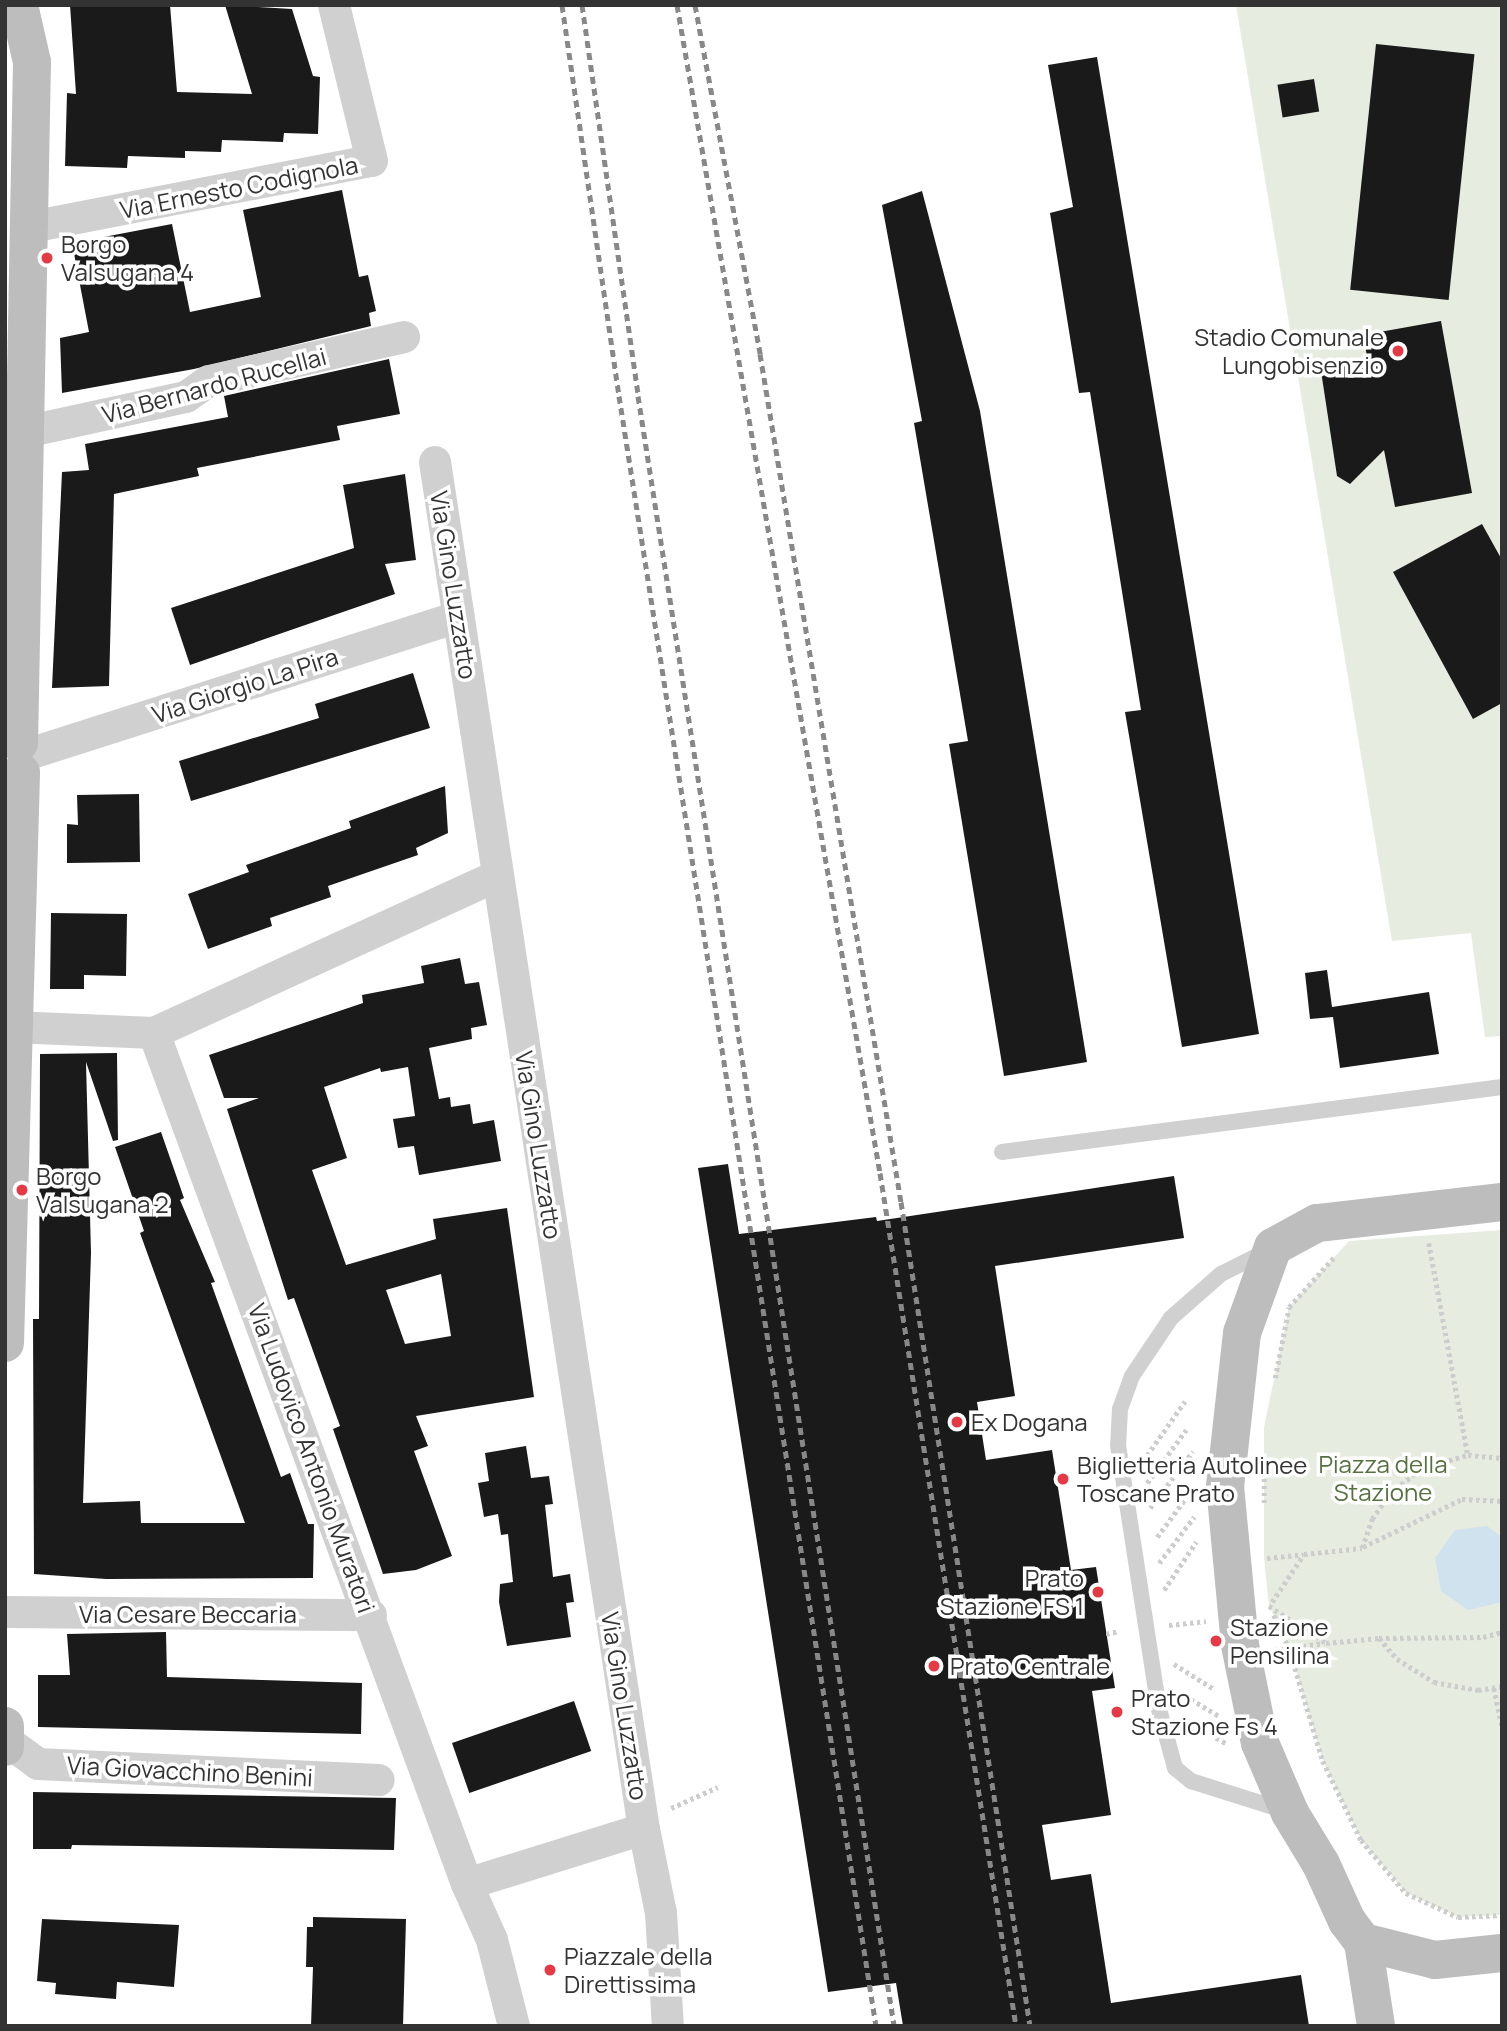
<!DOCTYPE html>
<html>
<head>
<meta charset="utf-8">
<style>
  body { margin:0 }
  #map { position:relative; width:1507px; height:2031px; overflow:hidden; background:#fff; font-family:Manrope,sans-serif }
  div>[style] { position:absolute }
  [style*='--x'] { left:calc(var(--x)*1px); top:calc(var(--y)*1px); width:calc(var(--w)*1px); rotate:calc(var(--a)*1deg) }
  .green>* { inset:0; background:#e6ecdf }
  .water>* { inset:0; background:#cfe2ee }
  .building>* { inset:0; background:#1a1a1a; transform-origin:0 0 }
  .path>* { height:4.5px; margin-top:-2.25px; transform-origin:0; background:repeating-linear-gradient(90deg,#cdcdcd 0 3.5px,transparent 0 7px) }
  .lane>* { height:16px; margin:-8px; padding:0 8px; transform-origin:8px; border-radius:8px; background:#d0d0d0 }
  .street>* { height:32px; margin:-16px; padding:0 16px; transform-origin:16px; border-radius:16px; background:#d0d0d0 }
  .secondary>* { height:38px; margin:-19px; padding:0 19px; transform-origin:19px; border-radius:19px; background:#bdbdbd }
  .rail>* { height:5px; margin-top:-2.5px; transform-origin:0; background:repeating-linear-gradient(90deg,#888 0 7px,transparent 0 12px) }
  .dots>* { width:19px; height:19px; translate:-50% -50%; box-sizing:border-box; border:4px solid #fff; border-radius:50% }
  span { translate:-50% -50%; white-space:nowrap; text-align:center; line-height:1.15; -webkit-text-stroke:7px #fff; paint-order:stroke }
  .street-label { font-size:24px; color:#333 }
  .poi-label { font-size:24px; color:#333 }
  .left { translate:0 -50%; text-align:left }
  .right { translate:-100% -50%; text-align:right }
  .park-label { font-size:24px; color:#56703f }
  .frame { position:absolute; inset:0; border:7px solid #333; pointer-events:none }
</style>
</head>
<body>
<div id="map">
  <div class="green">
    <i style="clip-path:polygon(1236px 5px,1502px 5px,1502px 1036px,1485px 1037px,1471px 933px,1392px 941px)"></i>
    <i style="clip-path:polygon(1502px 1230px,1502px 1915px,1458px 1917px,1406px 1893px,1361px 1840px,1323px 1761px,1289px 1648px,1269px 1606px,1264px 1558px,1264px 1427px,1289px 1307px,1349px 1241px)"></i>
  </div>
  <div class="water">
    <i style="clip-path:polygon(1487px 1526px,1502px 1537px,1502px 1602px,1468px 1610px,1441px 1591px,1435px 1558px,1455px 1530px)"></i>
  </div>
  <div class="building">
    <i style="clip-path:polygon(70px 5px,170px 5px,177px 92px,252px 94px,225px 5px,292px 9px,313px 76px,320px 77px,318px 134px,284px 133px,283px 142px,222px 140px,221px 152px,185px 151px,185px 158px,128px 156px,127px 168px,65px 166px,67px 93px,76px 94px)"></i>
    <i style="left:1376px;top:44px;width:99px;height:247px;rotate:6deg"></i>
    <i style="clip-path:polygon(1097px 57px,1259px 1034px,1182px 1047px,1125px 712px,1141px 710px,1090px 392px,1079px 393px,1050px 213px,1073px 207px,1048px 65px)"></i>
    <i style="left:1314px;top:79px;width:33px;height:37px;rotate:81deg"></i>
    <i style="clip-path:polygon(342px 190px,359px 277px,368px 275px,376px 311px,369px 313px,371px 326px,194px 369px,62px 393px,60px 338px,89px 332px,72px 243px,172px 224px,190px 312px,261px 297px,243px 210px)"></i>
    <i style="clip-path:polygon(922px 191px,980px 411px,1087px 1062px,1004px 1076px,949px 744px,968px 741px,914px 423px,922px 421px,882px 205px)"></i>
    <i style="clip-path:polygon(1441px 321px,1472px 493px,1395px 507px,1384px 450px,1350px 484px,1337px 476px,1321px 371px,1326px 363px,1369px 367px,1363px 335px)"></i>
    <i style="clip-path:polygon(389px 359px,400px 414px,337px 426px,340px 440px,197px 468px,199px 476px,114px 494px,109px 686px,52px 688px,62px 472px,89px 470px,85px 444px,228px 417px,224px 396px)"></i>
    <i style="clip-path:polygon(405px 474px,416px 560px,385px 564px,395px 594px,190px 665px,171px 608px,354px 548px,343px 485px)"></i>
    <i style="clip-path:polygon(1482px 524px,1502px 560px,1502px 703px,1473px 719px,1393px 572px)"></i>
    <i style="clip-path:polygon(413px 673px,430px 728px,191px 801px,179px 761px,319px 718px,315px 704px)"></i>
    <i style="clip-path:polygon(445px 786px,448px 833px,416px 848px,418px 855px,328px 886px,331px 897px,270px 918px,272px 926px,208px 949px,188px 894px,249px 872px,246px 865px,351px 828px,349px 821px)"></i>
    <i style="clip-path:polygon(139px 794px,140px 862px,67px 863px,67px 824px,78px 825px,77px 795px)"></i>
    <i style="clip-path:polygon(51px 913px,127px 914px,126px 976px,84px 975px,84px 989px,50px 989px)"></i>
    <i style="clip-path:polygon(evenodd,460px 958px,465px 984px,479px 982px,487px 1025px,471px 1028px,472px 1039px,429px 1048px,439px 1099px,450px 1097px,451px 1107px,470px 1104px,473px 1124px,494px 1120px,501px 1161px,419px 1175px,414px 1146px,398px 1148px,393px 1119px,415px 1116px,408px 1067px,381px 1072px,380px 1068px,324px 1087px,347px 1158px,312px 1170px,346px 1265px,436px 1239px,433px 1219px,507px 1208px,534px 1397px,416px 1416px,428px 1446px,414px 1451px,452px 1556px,416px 1570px,383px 1574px,333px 1429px,340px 1426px,294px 1298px,288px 1300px,227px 1109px,259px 1098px,224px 1098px,209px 1055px,363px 1003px,362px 995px,424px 983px,421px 966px,460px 958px,441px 1274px,451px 1336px,405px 1344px,386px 1290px,441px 1274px)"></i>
    <i style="clip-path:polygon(1327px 970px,1332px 1007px,1429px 992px,1439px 1054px,1340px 1068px,1333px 1017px,1310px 1019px,1305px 973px)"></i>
    <i style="clip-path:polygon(117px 1053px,118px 1140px,113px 1141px,86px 1062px,91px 1253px,83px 1503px,140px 1501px,141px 1523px,245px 1523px,140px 1233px,144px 1231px,115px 1147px,161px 1132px,184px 1198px,180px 1200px,215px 1282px,211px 1283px,281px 1477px,290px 1473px,308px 1524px,314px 1524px,313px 1578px,106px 1579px,34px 1574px,33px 1319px,39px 1319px,40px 1054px)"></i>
    <i style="clip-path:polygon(728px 1164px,739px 1234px,876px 1217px,877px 1221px,1174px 1176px,1184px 1238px,995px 1266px,1015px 1396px,977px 1402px,986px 1460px,1052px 1450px,1071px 1570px,1096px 1567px,1115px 1688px,1092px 1691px,1111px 1815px,1042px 1825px,1051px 1880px,1091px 1874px,1111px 2003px,1301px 1975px,1309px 2026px,903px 2026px,896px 1983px,828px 1992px,698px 1168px)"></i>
    <i style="clip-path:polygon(526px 1446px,531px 1478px,549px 1476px,553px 1504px,545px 1505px,553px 1577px,570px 1574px,574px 1602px,566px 1603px,571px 1637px,507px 1646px,499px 1602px,500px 1584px,513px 1582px,508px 1534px,501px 1535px,498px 1514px,484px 1517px,478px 1483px,489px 1481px,485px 1453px)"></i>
    <i style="clip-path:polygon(166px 1632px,167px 1677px,362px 1683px,361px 1734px,38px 1727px,38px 1675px,70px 1675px,67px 1634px)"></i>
    <i style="left:574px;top:1701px;width:53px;height:129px;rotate:71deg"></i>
    <i style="clip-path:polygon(33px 1792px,396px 1798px,394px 1850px,72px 1845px,71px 1849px,33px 1849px)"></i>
    <i style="clip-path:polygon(313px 1917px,406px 1919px,403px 2026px,311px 2026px,313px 1967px,306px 1967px,307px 1927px,313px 1927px)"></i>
    <i style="clip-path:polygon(42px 1919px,179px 1925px,174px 1987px,117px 1982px,116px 1999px,55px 1994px,56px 1983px,37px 1981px)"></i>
  </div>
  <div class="path">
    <i style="--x:1429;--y:1243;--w:216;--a:79.6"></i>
    <i style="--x:1275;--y:1378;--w:72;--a:-78.8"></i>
    <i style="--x:1289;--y:1307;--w:70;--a:-47.9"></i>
    <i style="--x:1143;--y:1461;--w:73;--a:-55"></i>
    <i style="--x:1147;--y:1483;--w:66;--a:-53.7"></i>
    <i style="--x:1264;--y:1503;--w:30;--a:-90"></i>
    <i style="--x:1150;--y:1508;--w:71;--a:-53"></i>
    <i style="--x:1157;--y:1537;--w:57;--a:-53.5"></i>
    <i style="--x:1363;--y:1547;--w:110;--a:-25.9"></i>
    <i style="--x:1462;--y:1499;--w:40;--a:2.9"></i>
    <i style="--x:1267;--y:1558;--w:36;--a:-6"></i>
    <i style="--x:1159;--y:1563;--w:58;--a:-52.7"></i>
    <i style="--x:1164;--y:1590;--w:58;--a:-56.3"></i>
    <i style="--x:1272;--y:1602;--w:58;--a:-56.3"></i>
    <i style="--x:1304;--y:1554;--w:58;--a:-5.9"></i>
    <i style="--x:1362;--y:1548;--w:31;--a:-71"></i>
    <i style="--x:1372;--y:1519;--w:32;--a:-55"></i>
    <i style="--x:1390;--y:1493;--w:41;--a:-38"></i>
    <i style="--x:1422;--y:1468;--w:48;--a:-15.8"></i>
    <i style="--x:1468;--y:1455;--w:34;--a:5"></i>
    <i style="--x:1269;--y:1606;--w:68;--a:33"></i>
    <i style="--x:1326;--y:1643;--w:53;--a:-5.4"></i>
    <i style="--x:1379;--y:1638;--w:28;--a:49"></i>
    <i style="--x:1397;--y:1659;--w:44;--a:31.9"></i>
    <i style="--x:1434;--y:1682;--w:45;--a:10.3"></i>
    <i style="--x:1478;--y:1690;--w:24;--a:-9"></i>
    <i style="--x:1274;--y:1615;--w:36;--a:66"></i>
    <i style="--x:1289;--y:1648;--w:118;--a:73.3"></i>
    <i style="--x:1323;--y:1761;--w:88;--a:64.3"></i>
    <i style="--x:1361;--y:1840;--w:70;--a:49.7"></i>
    <i style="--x:1406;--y:1893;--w:57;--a:24.8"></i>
    <i style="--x:1458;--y:1917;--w:44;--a:-2.6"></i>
    <i style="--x:1169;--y:1625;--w:37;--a:-6"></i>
    <i style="--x:1106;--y:1634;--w:13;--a:-13"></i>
    <i style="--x:1379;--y:1638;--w:104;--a:-0.6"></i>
    <i style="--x:1483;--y:1637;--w:20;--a:-15"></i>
    <i style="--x:1275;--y:1650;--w:50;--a:-8"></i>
    <i style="--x:1174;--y:1664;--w:47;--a:32"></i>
    <i style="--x:1494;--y:1688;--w:40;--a:78"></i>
    <i style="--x:1179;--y:1692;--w:47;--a:31"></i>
    <i style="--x:1186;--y:1720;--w:48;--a:30.3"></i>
    <i style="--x:671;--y:1808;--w:51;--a:-24.1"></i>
  </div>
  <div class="lane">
    <i style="--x:1002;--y:1152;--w:504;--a:-7.41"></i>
    <i style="--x:1265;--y:1252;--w:49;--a:153.4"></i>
    <i style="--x:1221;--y:1274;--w:67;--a:138.7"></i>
    <i style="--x:1171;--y:1318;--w:70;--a:123.9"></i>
    <i style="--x:1132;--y:1376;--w:35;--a:110"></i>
    <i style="--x:1120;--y:1409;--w:36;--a:93"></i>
    <i style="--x:1118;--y:1445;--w:267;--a:81.2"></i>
    <i style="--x:1159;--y:1709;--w:61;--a:74.8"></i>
    <i style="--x:1175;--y:1768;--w:21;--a:39"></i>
    <i style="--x:1191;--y:1781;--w:100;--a:17.5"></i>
  </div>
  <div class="street">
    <i style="--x:31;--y:227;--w:347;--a:-11"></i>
    <i style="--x:372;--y:161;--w:161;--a:-103.7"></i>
    <i style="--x:25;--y:432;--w:165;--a:-12.3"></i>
    <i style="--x:186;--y:397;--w:28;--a:-35"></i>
    <i style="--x:209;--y:381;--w:200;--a:-12.7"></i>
    <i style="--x:435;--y:462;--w:1383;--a:81.31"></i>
    <i style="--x:644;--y:1829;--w:86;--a:78.6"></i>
    <i style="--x:661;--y:1913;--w:113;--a:86.5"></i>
    <i style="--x:32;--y:753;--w:448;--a:-17.7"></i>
    <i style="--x:12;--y:1027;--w:142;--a:2.4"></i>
    <i style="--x:154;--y:1033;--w:377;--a:-24.6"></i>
    <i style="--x:154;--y:1033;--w:907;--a:69.81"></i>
    <i style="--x:467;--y:1884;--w:185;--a:-17.3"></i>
    <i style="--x:5;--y:1612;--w:366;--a:0.5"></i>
    <i style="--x:8;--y:1742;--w:37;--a:36"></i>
    <i style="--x:38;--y:1764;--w:341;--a:2.7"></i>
    <i style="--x:467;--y:1884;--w:61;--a:65.9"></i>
    <i style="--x:492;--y:1940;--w:89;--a:75.7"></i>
  </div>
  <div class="secondary">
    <i style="--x:19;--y:5;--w:58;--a:77.2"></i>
    <i style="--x:32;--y:62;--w:681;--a:91.09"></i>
    <i style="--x:1502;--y:1202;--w:186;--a:173.5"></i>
    <i style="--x:1317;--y:1223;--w:50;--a:151.4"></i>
    <i style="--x:1273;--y:1247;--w:91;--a:109.8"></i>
    <i style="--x:1242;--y:1333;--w:154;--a:96.3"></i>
    <i style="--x:1225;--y:1486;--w:160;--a:84.6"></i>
    <i style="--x:1240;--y:1645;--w:100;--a:78.5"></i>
    <i style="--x:1260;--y:1743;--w:76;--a:66.8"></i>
    <i style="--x:1290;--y:1813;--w:60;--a:58.7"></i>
    <i style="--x:1321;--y:1864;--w:63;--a:65.5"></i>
    <i style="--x:1347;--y:1921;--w:26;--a:53"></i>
    <i style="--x:1363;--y:1942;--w:74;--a:14"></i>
    <i style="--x:1435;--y:1960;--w:67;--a:-6"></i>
    <i style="--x:5;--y:1343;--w:571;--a:-88.39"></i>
    <i style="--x:5;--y:1726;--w:21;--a:90"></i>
    <i style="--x:1363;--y:1942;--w:85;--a:81.2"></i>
  </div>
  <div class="rail">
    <i style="--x:562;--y:5;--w:395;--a:81.7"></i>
    <i style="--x:619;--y:396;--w:1650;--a:81.04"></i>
    <i style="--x:582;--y:5;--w:395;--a:81.8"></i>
    <i style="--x:638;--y:396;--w:1650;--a:81.07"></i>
    <i style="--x:677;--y:5;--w:1186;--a:80.14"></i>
    <i style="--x:880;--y:1173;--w:864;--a:80.94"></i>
    <i style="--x:695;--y:5;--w:355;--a:79.4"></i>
    <i style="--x:760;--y:354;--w:860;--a:80.56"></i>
    <i style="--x:901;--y:1202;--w:834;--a:81.1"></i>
  </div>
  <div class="dots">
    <i style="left:47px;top:258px;background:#e63946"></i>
    <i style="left:1398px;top:351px;background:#e63946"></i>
    <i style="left:22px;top:1190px;background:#e63946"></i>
    <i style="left:957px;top:1422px;background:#e63946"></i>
    <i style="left:1063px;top:1479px;background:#e63946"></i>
    <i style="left:1098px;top:1592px;background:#e63946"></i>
    <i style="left:1216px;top:1641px;background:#e63946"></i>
    <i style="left:934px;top:1666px;background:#e63946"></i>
    <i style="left:1117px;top:1712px;background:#e63946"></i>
    <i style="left:550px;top:1970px;background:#e63946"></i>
  </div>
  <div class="street-label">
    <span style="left:239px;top:187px;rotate:-11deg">Via Ernesto Codignola</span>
    <span style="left:214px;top:385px;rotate:-15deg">Via Bernardo Rucellai</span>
    <span style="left:454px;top:585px;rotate:81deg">Via Gino Luzzatto</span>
    <span style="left:245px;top:685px;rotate:-18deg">Via Giorgio La Pira</span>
    <span style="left:539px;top:1145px;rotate:81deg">Via Gino Luzzatto</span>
    <span style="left:312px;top:1458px;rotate:70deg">Via Ludovico Antonio Muratori</span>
    <span style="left:188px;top:1614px">Via Cesare Beccaria</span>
    <span style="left:625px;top:1706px;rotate:81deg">Via Gino Luzzatto</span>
    <span style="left:190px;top:1771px;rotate:3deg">Via Giovacchino Benini</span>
  </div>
  <div class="poi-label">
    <span class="left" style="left:61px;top:258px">Borgo<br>Valsugana 4</span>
    <span class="right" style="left:1384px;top:351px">Stadio Comunale<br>Lungobisenzio</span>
    <span class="left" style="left:36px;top:1190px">Borgo<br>Valsugana 2</span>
    <span class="left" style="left:971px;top:1422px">Ex Dogana</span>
    <span class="left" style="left:1077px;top:1479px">Biglietteria Autolinee<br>Toscane Prato</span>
    <span class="right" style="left:1084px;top:1592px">Prato<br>Stazione FS 1</span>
    <span class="left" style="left:1230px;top:1641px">Stazione<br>Pensilina</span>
    <span class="left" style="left:950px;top:1666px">Prato Centrale</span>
    <span class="left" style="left:1131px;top:1712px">Prato<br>Stazione Fs 4</span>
    <span class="left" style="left:564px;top:1970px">Piazzale della<br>Direttissima</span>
  </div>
  <div class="park-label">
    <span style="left:1383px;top:1478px">Piazza della<br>Stazione</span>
  </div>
  <div class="frame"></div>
</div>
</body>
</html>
